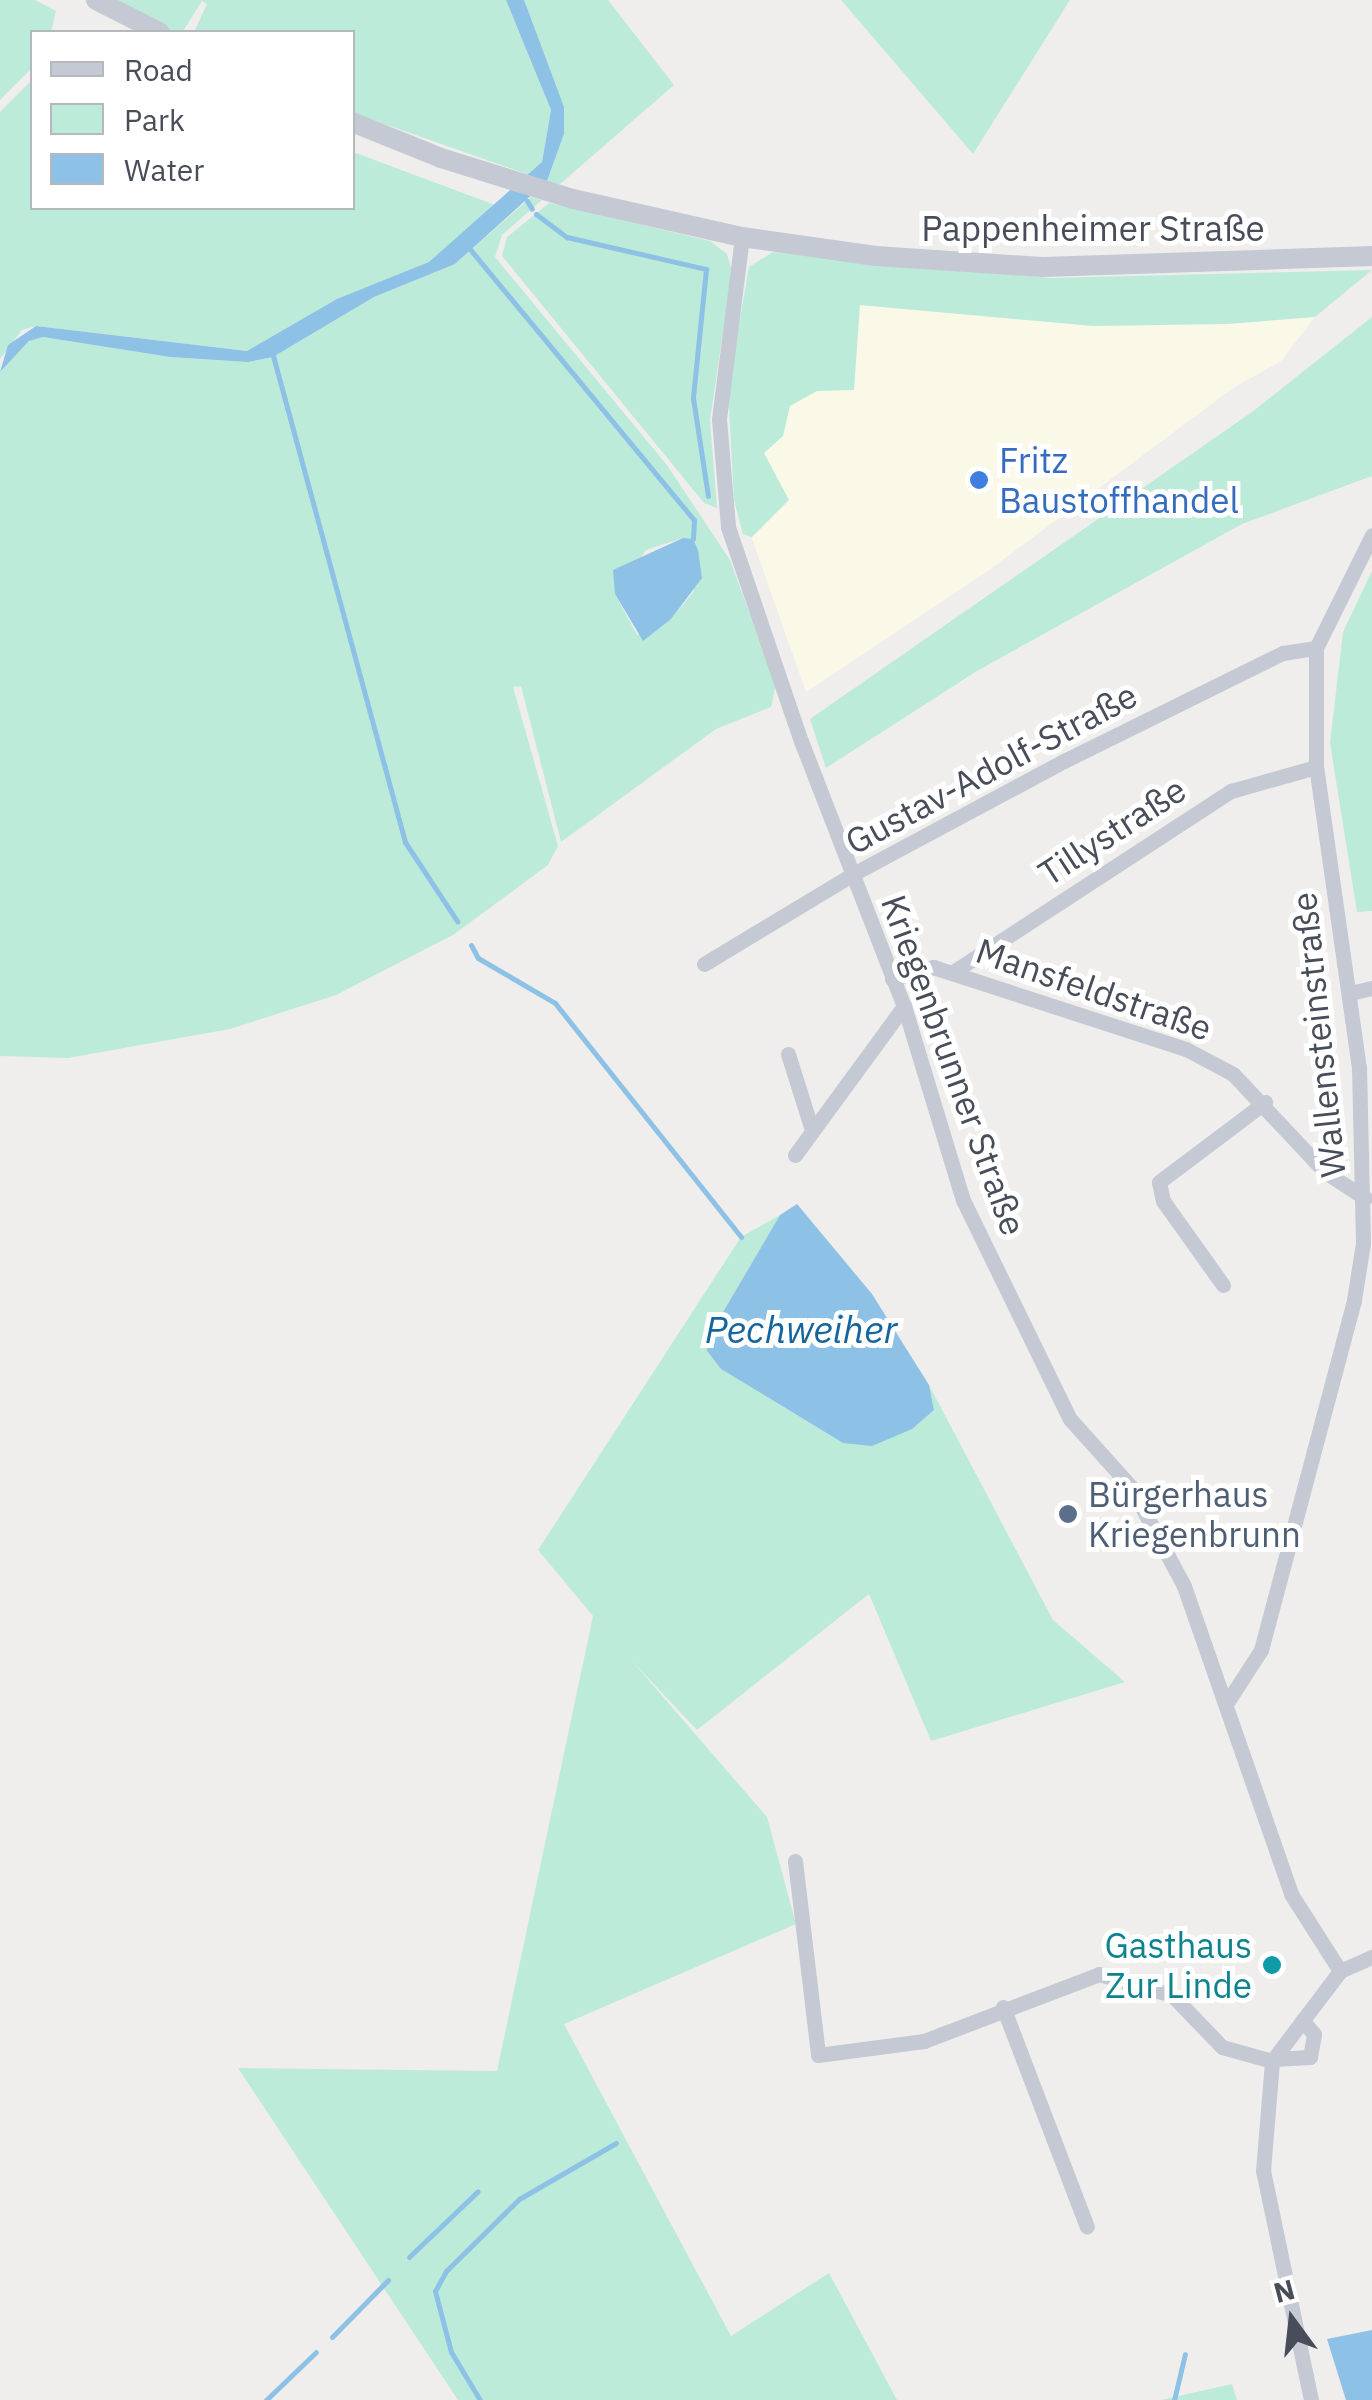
<!DOCTYPE html>
<html>
<head>
<meta charset="utf-8">
<style>
  body { margin:0 }
  #map { position:relative; width:1372px; height:2400px; overflow:hidden; background:#f0eeed; font-family:"IBM Plex Sans",sans-serif }
  div>[style] { position:absolute }
  [style*='--x'] { left:calc(var(--x)*1px); top:calc(var(--y)*1px); width:calc(var(--w)*1px); rotate:calc(var(--a)*1deg) }
  .commercial>* { inset:0; background:#faf9e7 }
  .green>* { inset:0; background:#bdebd9 }
  .water>* { inset:0; background:#8dc1e6 }
  .stream>* { height:5px; margin:-2.5px; padding:0 2.5px; transform-origin:2.5px; border-radius:2.5px; background:#8dc1e6 }
  .minor>* { height:15px; margin:-7.5px; padding:0 7.5px; transform-origin:7.5px; border-radius:7.5px; background:#c4c9d4 }
  .tertiary>* { height:20px; margin:-10px; padding:0 10px; transform-origin:10px; border-radius:10px; background:#c4c9d4 }
  .dots>* { width:28px; height:28px; translate:-50% -50%; box-sizing:border-box; border:5px solid #fff; border-radius:50% }
  span { translate:-50% -50%; white-space:nowrap; text-align:center; line-height:1.15; -webkit-text-stroke:10px #fff; paint-order:stroke }
  .street-label { font-size:35px; color:#474d59 }
  .shop-label { font-size:35px; color:#366cbe }
  .left { translate:0 -50%; text-align:left }
  .service-label { font-size:35px; color:#4e5e75 }
  .culture-label { font-size:35px; color:#0d838f }
  .right { translate:-100% -50%; text-align:right }
  .water-label { font-size:38px; color:#15659e; font-style:italic }
  .legend { position:absolute; left:30px; top:30px; width:325px; height:180px; box-sizing:border-box; background:#fff; border:2px solid #b5b8bd; margin:0; padding:12px 18px; list-style:none; font-size:30px; color:#474d59 }
  .legend li { display:flex; align-items:center; gap:20px; height:50px }
  .legend b { width:50px; border:2px solid #b5b8bd }
  .north { position:absolute; left:1242px; top:2270px; width:100px; height:100px; -webkit-text-stroke:8px #fff; paint-order:stroke; rotate:345deg; font-size:28px; font-weight:700; line-height:40px; text-align:center; color:#474d59 }
  .north::after { content:''; display:block; margin:auto; width:35px; height:45px; background:#474d59; clip-path:polygon(50% 0,100% 100%,50% 72%,0 100%) }
</style>
</head>
<body>
<div id="map">
  <div class="commercial">
    <i style="clip-path:polygon(859px 305px,1093px 326px,1315px 317px,1281px 361px,1233px 388px,985px 573px,806px 692px,742px 510px,748px 399px)"></i>
  </div>
  <div class="green">
    <i style="clip-path:polygon(0 0,35px 0,56px 11px,51px 32px,32px 32px,32px 68px,0 100px)"></i>
    <i style="clip-path:polygon(114px 0,506px 0,551px 110px,542px 162px,532px 176px,353px 113px,352px 32px,194px 32px,207px 4px,202px 1px,183px 31px,173px 32px)"></i>
    <i style="clip-path:polygon(524px 0,608px 0,674px 85px,559px 185px,547px 181px,564px 134px)"></i>
    <i style="clip-path:polygon(841px 0,1070px 0,973px 154px)"></i>
    <i style="clip-path:polygon(32px 80px,32px 208px,352px 208px,353px 152px,498px 206px,429px 262px,247px 351px,36px 326px,22px 330px,0 359px,0 112px)"></i>
    <i style="clip-path:polygon(evenodd,531px 197px,542px 200px,502px 235px,495px 257px,667px 465px,730px 560px,776px 685px,771px 707px,716px 729px,561px 842px,521px 686px,513px 687px,558px 846px,548px 865px,453px 935px,336px 995px,230px 1029px,68px 1058px,0 1056px,0 372px,29px 341px,43px 337px,170px 357px,248px 362px,273px 357px,374px 297px,455px 264px,531px 197px,683px 538px,694px 591px,671px 619px,637px 635px,615px 594px,646px 550px,683px 538px)"></i>
    <i style="clip-path:polygon(549px 203px,710px 241px,727px 254px,732px 271px,710px 420px,717px 508px,704px 503px,502px 256px,507px 237px)"></i>
    <i style="clip-path:polygon(773px 252px,1051px 278px,1372px 270px,1315px 317px,1228px 324px,1093px 326px,860px 305px,854px 390px,817px 391px,790px 406px,783px 436px,764px 453px,789px 500px,752px 537px,743px 534px,734px 500px,728px 388px,749px 267px)"></i>
    <i style="clip-path:polygon(1372px 317px,1372px 476px,1242px 524px,977px 671px,826px 768px,810px 719px,1252px 412px)"></i>
    <i style="clip-path:polygon(1372px 571px,1372px 911px,1357px 912px,1330px 743px,1343px 632px)"></i>
    <i style="clip-path:polygon(780px 1215px,706px 1341px,707px 1351px,721px 1369px,843px 1443px,934px 1410px,929px 1385px,1053px 1620px,1125px 1682px,931px 1741px,869px 1594px,697px 1730px,632px 1661px,767px 1817px,796px 1924px,564px 2024px,731px 2336px,829px 2273px,897px 2400px,458px 2400px,238px 2068px,497px 2071px,593px 1616px,538px 1550px,741px 1237px)"></i>
    <i style="clip-path:polygon(1232px 2384px,1237px 2400px,1161px 2400px)"></i>
  </div>
  <div class="water">
    <i style="clip-path:polygon(506px 0,524px 0,564px 107px,564px 134px,547px 181px,455px 264px,374px 297px,273px 357px,248px 362px,170px 357px,43px 337px,29px 341px,0 372px,8px 345px,36px 326px,247px 351px,337px 299px,429px 262px,542px 162px,551px 110px)"></i>
    <i style="clip-path:polygon(683px 538px,693px 539px,698px 550px,702px 578px,671px 619px,643px 641px,615px 594px,613px 570px)"></i>
    <i style="clip-path:polygon(797px 1204px,872px 1294px,929px 1385px,934px 1410px,912px 1429px,872px 1446px,843px 1443px,721px 1369px,707px 1351px,706px 1341px,780px 1215px)"></i>
    <i style="clip-path:polygon(1372px 2330px,1372px 2400px,1346px 2400px,1327px 2339px)"></i>
  </div>
  <div class="stream">
    <i style="--x:527;--y:201;--w:9;--a:58"></i>
    <i style="--x:536;--y:214;--w:39;--a:37"></i>
    <i style="--x:567;--y:237;--w:143;--a:13"></i>
    <i style="--x:706;--y:269;--w:130;--a:95.8"></i>
    <i style="--x:693;--y:398;--w:99;--a:81.3"></i>
    <i style="--x:469;--y:248;--w:353;--a:50.4"></i>
    <i style="--x:694;--y:520;--w:19;--a:93"></i>
    <i style="--x:272;--y:352;--w:508;--a:74.81"></i>
    <i style="--x:405;--y:842;--w:95;--a:56.6"></i>
    <i style="--x:471;--y:945;--w:15;--a:62"></i>
    <i style="--x:478;--y:958;--w:89;--a:30.3"></i>
    <i style="--x:555;--y:1003;--w:299;--a:51.5"></i>
    <i style="--x:409;--y:2257;--w:95;--a:-43.7"></i>
    <i style="--x:332;--y:2337;--w:80;--a:-45.5"></i>
    <i style="--x:266;--y:2400;--w:69;--a:-43.8"></i>
    <i style="--x:480;--y:2400;--w:56;--a:-121.1"></i>
    <i style="--x:451;--y:2352;--w:63;--a:-104.7"></i>
    <i style="--x:435;--y:2291;--w:23;--a:-61"></i>
    <i style="--x:446;--y:2271;--w:103;--a:-44.6"></i>
    <i style="--x:519;--y:2199;--w:112;--a:-30"></i>
    <i style="--x:1174;--y:2400;--w:47;--a:-76.6"></i>
  </div>
  <div class="minor">
    <i style="--x:742;--y:237;--w:183;--a:97.2"></i>
    <i style="--x:719;--y:419;--w:108;--a:85.2"></i>
    <i style="--x:728;--y:527;--w:226;--a:71.2"></i>
    <i style="--x:801;--y:741;--w:284;--a:68.8"></i>
    <i style="--x:904;--y:1006;--w:203;--a:73.1"></i>
    <i style="--x:963;--y:1200;--w:244;--a:64"></i>
    <i style="--x:1070;--y:1419;--w:91;--a:48.1"></i>
    <i style="--x:1131;--y:1487;--w:112;--a:61.8"></i>
    <i style="--x:1184;--y:1586;--w:326;--a:70.8"></i>
    <i style="--x:1291;--y:1894;--w:91;--a:57.5"></i>
    <i style="--x:704;--y:964;--w:174;--a:-31.1"></i>
    <i style="--x:853;--y:874;--w:239;--a:-28.2"></i>
    <i style="--x:1064;--y:761;--w:244;--a:-26.3"></i>
    <i style="--x:1283;--y:653;--w:33;--a:-9"></i>
    <i style="--x:953;--y:972;--w:332;--a:-33.1"></i>
    <i style="--x:1231;--y:791;--w:88;--a:-15.8"></i>
    <i style="--x:892;--y:979;--w:43;--a:-16.3"></i>
    <i style="--x:933;--y:967;--w:266;--a:18"></i>
    <i style="--x:1186;--y:1049;--w:53;--a:28"></i>
    <i style="--x:1233;--y:1074;--w:134;--a:46.8"></i>
    <i style="--x:1325;--y:1172;--w:48;--a:33"></i>
    <i style="--x:1350;--y:993;--w:23;--a:-13"></i>
    <i style="--x:788;--y:1054;--w:77;--a:72.5"></i>
    <i style="--x:795;--y:1155;--w:185;--a:-53.8"></i>
    <i style="--x:1223;--y:1285;--w:103;--a:-125.5"></i>
    <i style="--x:1163;--y:1201;--w:19;--a:-102"></i>
    <i style="--x:1159;--y:1182;--w:133;--a:-37"></i>
    <i style="--x:1228;--y:1701;--w:61;--a:-57.1"></i>
    <i style="--x:1261;--y:1650;--w:362;--a:-75.1"></i>
    <i style="--x:1354;--y:1300;--w:58;--a:-81"></i>
    <i style="--x:1363;--y:1243;--w:175;--a:-91.3"></i>
    <i style="--x:1359;--y:1068;--w:304;--a:-98.1"></i>
    <i style="--x:1316;--y:767;--w:119;--a:-90"></i>
    <i style="--x:1316;--y:648;--w:126;--a:-63.6"></i>
    <i style="--x:795;--y:1861;--w:195;--a:83.2"></i>
    <i style="--x:818;--y:2055;--w:107;--a:-7.5"></i>
    <i style="--x:924;--y:2041;--w:187;--a:-20.9"></i>
    <i style="--x:1099;--y:1974;--w:76;--a:16"></i>
    <i style="--x:1172;--y:1995;--w:72;--a:46.1"></i>
    <i style="--x:1222;--y:2047;--w:52;--a:15.6"></i>
    <i style="--x:1003;--y:2007;--w:235;--a:69.1"></i>
    <i style="--x:1273;--y:2059;--w:37;--a:-3"></i>
    <i style="--x:1310;--y:2057;--w:23;--a:-80"></i>
    <i style="--x:1314;--y:2034;--w:18;--a:-131"></i>
    <i style="--x:1311;--y:2400;--w:234;--a:-101.8"></i>
    <i style="--x:1263;--y:2171;--w:110;--a:-85.3"></i>
    <i style="--x:1272;--y:2061;--w:113;--a:-52.9"></i>
    <i style="--x:1340;--y:1971;--w:35;--a:-24"></i>
  </div>
  <div class="tertiary">
    <i style="--x:96;--y:0;--w:71;--a:26.9"></i>
    <i style="--x:352;--y:122;--w:96;--a:22"></i>
    <i style="--x:441;--y:158;--w:138;--a:17.3"></i>
    <i style="--x:573;--y:199;--w:173;--a:12.7"></i>
    <i style="--x:742;--y:237;--w:135;--a:8.1"></i>
    <i style="--x:876;--y:256;--w:167;--a:3.8"></i>
    <i style="--x:1043;--y:267;--w:329;--a:-1.9"></i>
  </div>
  <div class="dots">
    <i style="left:979px;top:480px;background:#3f7fe0"></i>
    <i style="left:1068px;top:1514px;background:#5c6f8a"></i>
    <i style="left:1272px;top:1965px;background:#0f9aa8"></i>
  </div>
  <div class="street-label">
    <span style="left:1093px;top:228px">Pappenheimer Straße</span>
    <span style="left:991px;top:768px;rotate:-28deg">Gustav-Adolf-Straße</span>
    <span style="left:1112px;top:831px;rotate:-33deg">Tillystraße</span>
    <span style="left:1094px;top:989px;rotate:19deg">Mansfeldstraße</span>
    <span style="left:1318px;top:1035px;rotate:-96deg">Wallensteinstraße</span>
    <span style="left:954px;top:1065px;rotate:70deg">Kriegenbrunner Straße</span>
  </div>
  <div class="shop-label">
    <span class="left" style="left:999px;top:480px">Fritz<br>Baustoffhandel</span>
  </div>
  <div class="service-label">
    <span class="left" style="left:1088px;top:1514px">Bürgerhaus<br>Kriegenbrunn</span>
  </div>
  <div class="culture-label">
    <span class="right" style="left:1252px;top:1965px">Gasthaus<br>Zur Linde</span>
  </div>
  <div class="water-label">
    <span style="left:801px;top:1329px">Pechweiher</span>
  </div>
  <ul class="legend">
  <li><b style="height:12px;background:#c4c9d4"></b>Road</li>
  <li><b style="height:28px;background:#bdebd9"></b>Park</li>
  <li><b style="height:28px;background:#8dc1e6"></b>Water</li>
  </ul>
  <div class="north">N</div>
</div>
</body>
</html>
